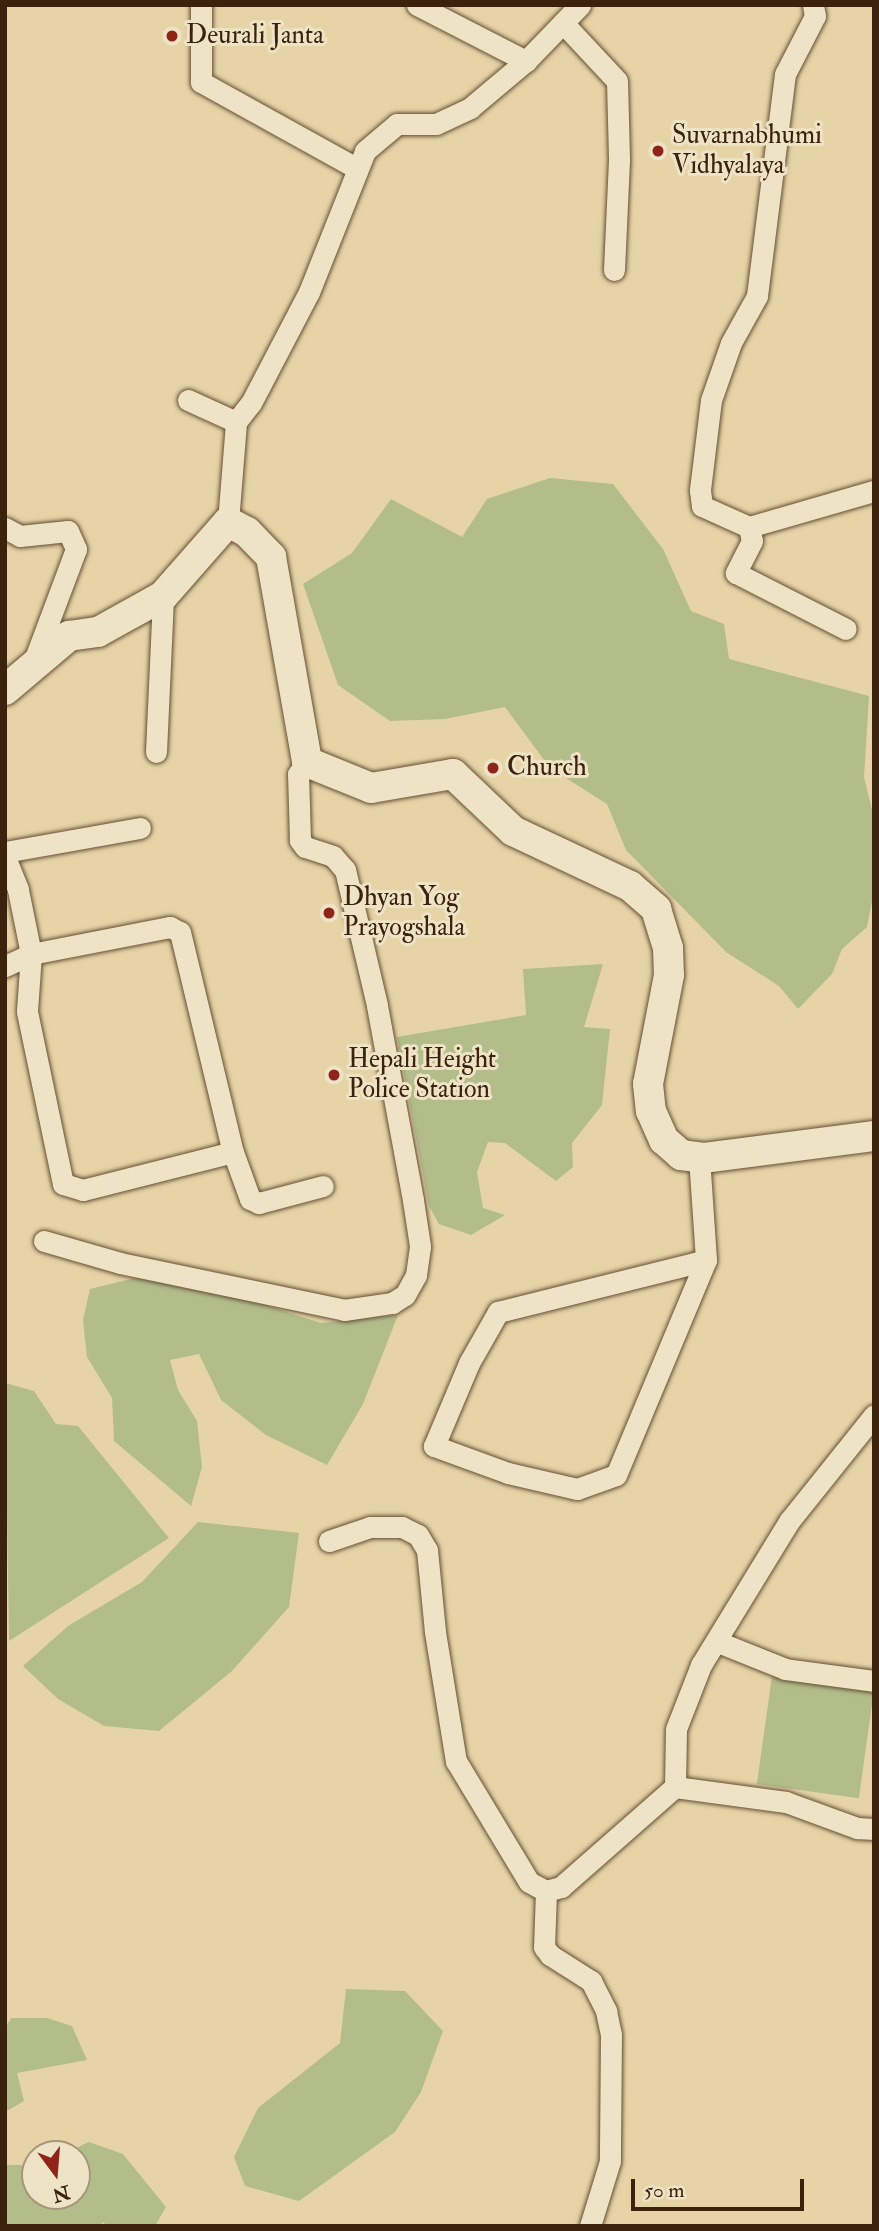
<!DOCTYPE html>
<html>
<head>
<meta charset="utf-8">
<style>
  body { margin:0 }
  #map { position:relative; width:879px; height:2231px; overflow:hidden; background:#e6d4a7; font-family:"IM FELL Double Pica",serif }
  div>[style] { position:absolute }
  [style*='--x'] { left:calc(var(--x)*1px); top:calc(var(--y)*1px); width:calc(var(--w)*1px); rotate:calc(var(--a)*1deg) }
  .green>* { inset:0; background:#b2bd8a; transform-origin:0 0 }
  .roads { filter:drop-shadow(0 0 2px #664e33) drop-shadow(0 0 2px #664e33) }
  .street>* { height:21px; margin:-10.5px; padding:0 10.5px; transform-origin:10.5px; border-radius:10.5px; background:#efe3c6 }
  .secondary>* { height:30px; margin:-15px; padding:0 15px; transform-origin:15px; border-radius:15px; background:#efe3c6 }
  .dots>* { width:19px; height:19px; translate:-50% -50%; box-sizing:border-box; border:4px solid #efe3c6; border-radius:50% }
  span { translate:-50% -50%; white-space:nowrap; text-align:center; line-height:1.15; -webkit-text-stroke:6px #efe3c6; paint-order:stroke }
  .poi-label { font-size:26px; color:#3b220c }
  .left { translate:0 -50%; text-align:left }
  .frame { position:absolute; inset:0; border:7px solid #3b220c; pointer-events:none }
  .north { position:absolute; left:21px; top:2140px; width:70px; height:70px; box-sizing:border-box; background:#efe3c6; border:2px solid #a7967c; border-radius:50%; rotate:164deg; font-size:19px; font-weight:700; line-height:28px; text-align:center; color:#3b220c }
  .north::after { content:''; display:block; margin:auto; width:24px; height:32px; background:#8f2418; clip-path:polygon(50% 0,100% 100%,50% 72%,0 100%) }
  .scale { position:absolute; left:631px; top:2179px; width:173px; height:32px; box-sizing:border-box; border:4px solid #3b220c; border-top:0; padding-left:9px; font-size:21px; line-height:24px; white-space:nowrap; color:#3b220c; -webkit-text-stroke:5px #efe3c6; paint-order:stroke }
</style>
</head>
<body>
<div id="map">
  <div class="green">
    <i style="clip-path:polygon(550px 478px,613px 484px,663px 549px,691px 611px,724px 624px,729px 659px,869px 696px,864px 777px,874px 818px,874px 891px,867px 927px,842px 949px,832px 974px,798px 1009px,779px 986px,726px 952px,626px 850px,607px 804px,550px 768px,505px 707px,445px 719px,390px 721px,338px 685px,303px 584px,352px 553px,391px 499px,462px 537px,487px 499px)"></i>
    <i style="clip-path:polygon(603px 964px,584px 1027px,610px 1029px,602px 1105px,572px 1143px,573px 1167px,556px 1181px,505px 1143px,488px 1142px,477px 1172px,483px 1208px,505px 1215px,471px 1235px,439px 1224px,429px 1206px,397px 1037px,526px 1015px,523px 969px)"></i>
    <i style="clip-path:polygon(139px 1277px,240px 1297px,321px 1323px,398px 1315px,363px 1404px,327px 1465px,266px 1435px,221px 1400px,199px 1354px,170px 1360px,178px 1390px,197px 1421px,202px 1467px,191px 1506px,114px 1441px,112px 1398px,87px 1357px,83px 1320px,90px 1289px)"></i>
    <i style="clip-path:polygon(5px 1383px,34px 1391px,56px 1424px,78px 1426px,169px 1538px,9px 1641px)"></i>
    <i style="clip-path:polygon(198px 1522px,299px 1533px,289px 1607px,232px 1671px,159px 1731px,104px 1726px,58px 1699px,23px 1666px,68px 1626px,142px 1582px)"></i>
    <i style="left:772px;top:1676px;width:103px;height:109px;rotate:8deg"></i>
    <i style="clip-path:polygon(346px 1989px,405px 1991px,443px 2031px,421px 2092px,395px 2132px,299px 2201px,245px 2186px,234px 2157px,258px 2108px,340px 2043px)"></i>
    <i style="clip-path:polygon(11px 2018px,47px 2018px,72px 2026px,87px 2060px,17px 2073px,24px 2101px,5px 2112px,5px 2029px)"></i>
    <i style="clip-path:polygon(89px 2142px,123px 2154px,166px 2207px,155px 2226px,107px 2226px,103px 2222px,101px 2226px,7px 2226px,5px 2165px,35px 2165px,35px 2196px,77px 2196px,77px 2154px,63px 2154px)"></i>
  </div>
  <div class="roads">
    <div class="street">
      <i style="--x:201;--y:5;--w:77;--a:90"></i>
      <i style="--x:201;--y:82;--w:177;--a:29"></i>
      <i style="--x:417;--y:5;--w:123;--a:27.2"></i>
      <i style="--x:813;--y:5;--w:11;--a:80"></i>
      <i style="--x:815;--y:16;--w:65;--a:117.3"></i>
      <i style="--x:785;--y:74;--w:224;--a:97.2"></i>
      <i style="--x:757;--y:296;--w:54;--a:119"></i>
      <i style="--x:731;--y:343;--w:60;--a:109.3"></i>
      <i style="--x:711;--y:400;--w:91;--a:97"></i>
      <i style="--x:700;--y:490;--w:16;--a:83"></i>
      <i style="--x:702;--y:506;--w:51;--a:24.1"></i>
      <i style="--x:749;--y:527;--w:130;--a:-16.1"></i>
      <i style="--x:563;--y:23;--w:79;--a:47"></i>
      <i style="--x:617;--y:81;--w:79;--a:88.5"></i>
      <i style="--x:619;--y:160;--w:110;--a:92.6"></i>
      <i style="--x:188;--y:400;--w:53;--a:24.6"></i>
      <i style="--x:228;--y:522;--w:100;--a:-85.4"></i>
      <i style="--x:236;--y:422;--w:24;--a:-52"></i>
      <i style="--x:251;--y:403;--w:125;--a:-62.4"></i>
      <i style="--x:309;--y:292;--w:152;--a:-68.3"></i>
      <i style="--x:365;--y:151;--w:42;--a:-40.2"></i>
      <i style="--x:397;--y:124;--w:39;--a:0"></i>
      <i style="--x:436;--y:124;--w:38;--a:-25"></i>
      <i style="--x:470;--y:108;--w:73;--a:-40"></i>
      <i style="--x:526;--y:61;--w:78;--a:-46"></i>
      <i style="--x:749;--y:527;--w:14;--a:78"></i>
      <i style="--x:752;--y:541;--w:36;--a:117"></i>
      <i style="--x:736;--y:573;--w:123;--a:27"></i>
      <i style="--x:5;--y:528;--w:17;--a:28"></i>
      <i style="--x:20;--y:536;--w:48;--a:-5.9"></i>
      <i style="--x:68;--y:531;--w:20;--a:66"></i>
      <i style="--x:76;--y:549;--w:120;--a:110.6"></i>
      <i style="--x:156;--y:752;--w:156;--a:-87.4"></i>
      <i style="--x:5;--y:852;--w:137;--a:-10.1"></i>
      <i style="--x:5;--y:857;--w:35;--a:68"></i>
      <i style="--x:18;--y:890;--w:65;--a:78.5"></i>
      <i style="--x:31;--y:954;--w:29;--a:155"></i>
      <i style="--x:233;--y:1152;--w:155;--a:165.8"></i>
      <i style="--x:83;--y:1190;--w:21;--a:-163"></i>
      <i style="--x:63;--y:1184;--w:177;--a:-101.8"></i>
      <i style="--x:27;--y:1011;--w:57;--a:-86"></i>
      <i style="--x:31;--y:954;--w:142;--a:-11"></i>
      <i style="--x:170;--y:927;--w:11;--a:27"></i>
      <i style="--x:180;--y:932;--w:226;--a:76.5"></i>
      <i style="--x:233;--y:1152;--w:50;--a:70.1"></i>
      <i style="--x:250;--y:1199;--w:10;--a:24"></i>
      <i style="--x:259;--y:1203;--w:66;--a:-14.9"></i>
      <i style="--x:699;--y:1157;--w:103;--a:86.1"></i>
      <i style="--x:706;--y:1260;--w:233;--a:112.7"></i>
      <i style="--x:616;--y:1475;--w:41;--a:160.3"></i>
      <i style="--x:577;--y:1489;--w:71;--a:-166.9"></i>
      <i style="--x:508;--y:1473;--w:79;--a:-160"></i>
      <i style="--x:434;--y:1446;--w:90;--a:-67.1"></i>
      <i style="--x:469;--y:1363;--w:59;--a:-60.4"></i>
      <i style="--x:498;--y:1312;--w:214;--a:-14"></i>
      <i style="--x:44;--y:1241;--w:79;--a:16.1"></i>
      <i style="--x:120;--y:1263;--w:229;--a:11.8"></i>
      <i style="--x:344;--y:1310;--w:49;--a:-8.3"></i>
      <i style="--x:392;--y:1303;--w:15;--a:-32"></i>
      <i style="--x:405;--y:1295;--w:23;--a:-61"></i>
      <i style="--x:416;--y:1275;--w:29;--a:-82"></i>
      <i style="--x:420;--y:1246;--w:47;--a:-98.7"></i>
      <i style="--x:413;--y:1200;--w:198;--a:-100.5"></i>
      <i style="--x:377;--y:1005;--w:139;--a:-103.3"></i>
      <i style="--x:345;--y:870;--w:18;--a:-131"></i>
      <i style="--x:333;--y:856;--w:29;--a:-162"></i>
      <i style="--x:305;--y:847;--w:9;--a:-126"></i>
      <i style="--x:300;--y:840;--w:66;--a:-91.7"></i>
      <i style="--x:298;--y:774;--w:15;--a:-53"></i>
      <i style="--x:329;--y:1541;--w:43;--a:-18.9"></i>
      <i style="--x:370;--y:1527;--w:32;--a:0"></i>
      <i style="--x:402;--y:1527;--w:18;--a:27"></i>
      <i style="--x:418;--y:1535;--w:17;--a:59"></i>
      <i style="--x:427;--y:1550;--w:82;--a:84.4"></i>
      <i style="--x:435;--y:1632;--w:131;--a:80.8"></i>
      <i style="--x:456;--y:1761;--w:141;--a:58.9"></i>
      <i style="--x:529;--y:1882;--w:19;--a:28"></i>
      <i style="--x:546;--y:1891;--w:16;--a:-15"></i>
      <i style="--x:561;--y:1887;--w:152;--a:-41.3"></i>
      <i style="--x:675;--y:1787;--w:58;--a:-89"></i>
      <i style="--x:676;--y:1729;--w:69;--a:-68.7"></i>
      <i style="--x:701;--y:1665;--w:170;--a:-58.5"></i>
      <i style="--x:790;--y:1520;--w:134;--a:-51.3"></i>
      <i style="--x:718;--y:1642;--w:72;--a:21.9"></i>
      <i style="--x:785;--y:1669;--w:90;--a:7.7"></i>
      <i style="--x:675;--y:1787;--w:112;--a:7.7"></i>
      <i style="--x:786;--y:1802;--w:76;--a:20.1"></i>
      <i style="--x:857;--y:1828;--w:17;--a:3"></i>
      <i style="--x:546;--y:1891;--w:56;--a:92"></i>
      <i style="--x:544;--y:1947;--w:10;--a:53"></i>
      <i style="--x:550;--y:1955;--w:49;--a:32.4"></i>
      <i style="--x:591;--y:1981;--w:34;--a:63"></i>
      <i style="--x:606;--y:2011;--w:25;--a:78"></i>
      <i style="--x:611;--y:2035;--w:126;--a:90.5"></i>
      <i style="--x:610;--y:2161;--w:68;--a:107.1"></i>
    </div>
    <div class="secondary">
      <i style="--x:5;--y:690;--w:84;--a:-40.2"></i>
      <i style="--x:69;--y:636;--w:29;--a:-8"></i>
      <i style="--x:98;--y:632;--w:74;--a:-29"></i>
      <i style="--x:163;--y:596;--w:98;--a:-48.7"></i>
      <i style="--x:228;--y:522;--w:21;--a:28"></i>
      <i style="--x:247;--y:532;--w:35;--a:46"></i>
      <i style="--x:271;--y:557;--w:208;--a:80"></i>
      <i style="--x:307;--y:762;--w:69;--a:22.1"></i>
      <i style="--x:371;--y:788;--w:83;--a:-9.7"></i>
      <i style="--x:453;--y:774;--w:83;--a:43.5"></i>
      <i style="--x:513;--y:831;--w:129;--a:25.2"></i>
      <i style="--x:630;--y:886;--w:35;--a:41"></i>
      <i style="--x:656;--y:909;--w:41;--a:72.9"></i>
      <i style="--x:668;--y:948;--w:27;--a:88"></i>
      <i style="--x:669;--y:975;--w:111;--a:100.9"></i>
      <i style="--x:648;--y:1084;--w:27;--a:84"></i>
      <i style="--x:651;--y:1111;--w:32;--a:66"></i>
      <i style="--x:664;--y:1140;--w:23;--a:41"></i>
      <i style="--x:681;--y:1155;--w:23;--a:7"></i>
      <i style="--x:704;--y:1158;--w:171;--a:-7.4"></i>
    </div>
  </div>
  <div class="dots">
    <i style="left:172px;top:36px;background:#8f2418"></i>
    <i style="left:658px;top:151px;background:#8f2418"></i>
    <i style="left:493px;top:768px;background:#8f2418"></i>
    <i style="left:329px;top:913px;background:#8f2418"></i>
    <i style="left:334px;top:1075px;background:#8f2418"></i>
  </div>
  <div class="poi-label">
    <span class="left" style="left:186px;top:36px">Deurali Janta</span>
    <span class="left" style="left:672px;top:151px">Suvarnabhumi<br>Vidhyalaya</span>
    <span class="left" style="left:507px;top:768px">Church</span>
    <span class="left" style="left:343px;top:913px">Dhyan Yog<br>Prayogshala</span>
    <span class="left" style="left:348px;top:1075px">Hepali Height<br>Police Station</span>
  </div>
  <div class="frame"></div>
  <div class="north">N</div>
  <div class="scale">50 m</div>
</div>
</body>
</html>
